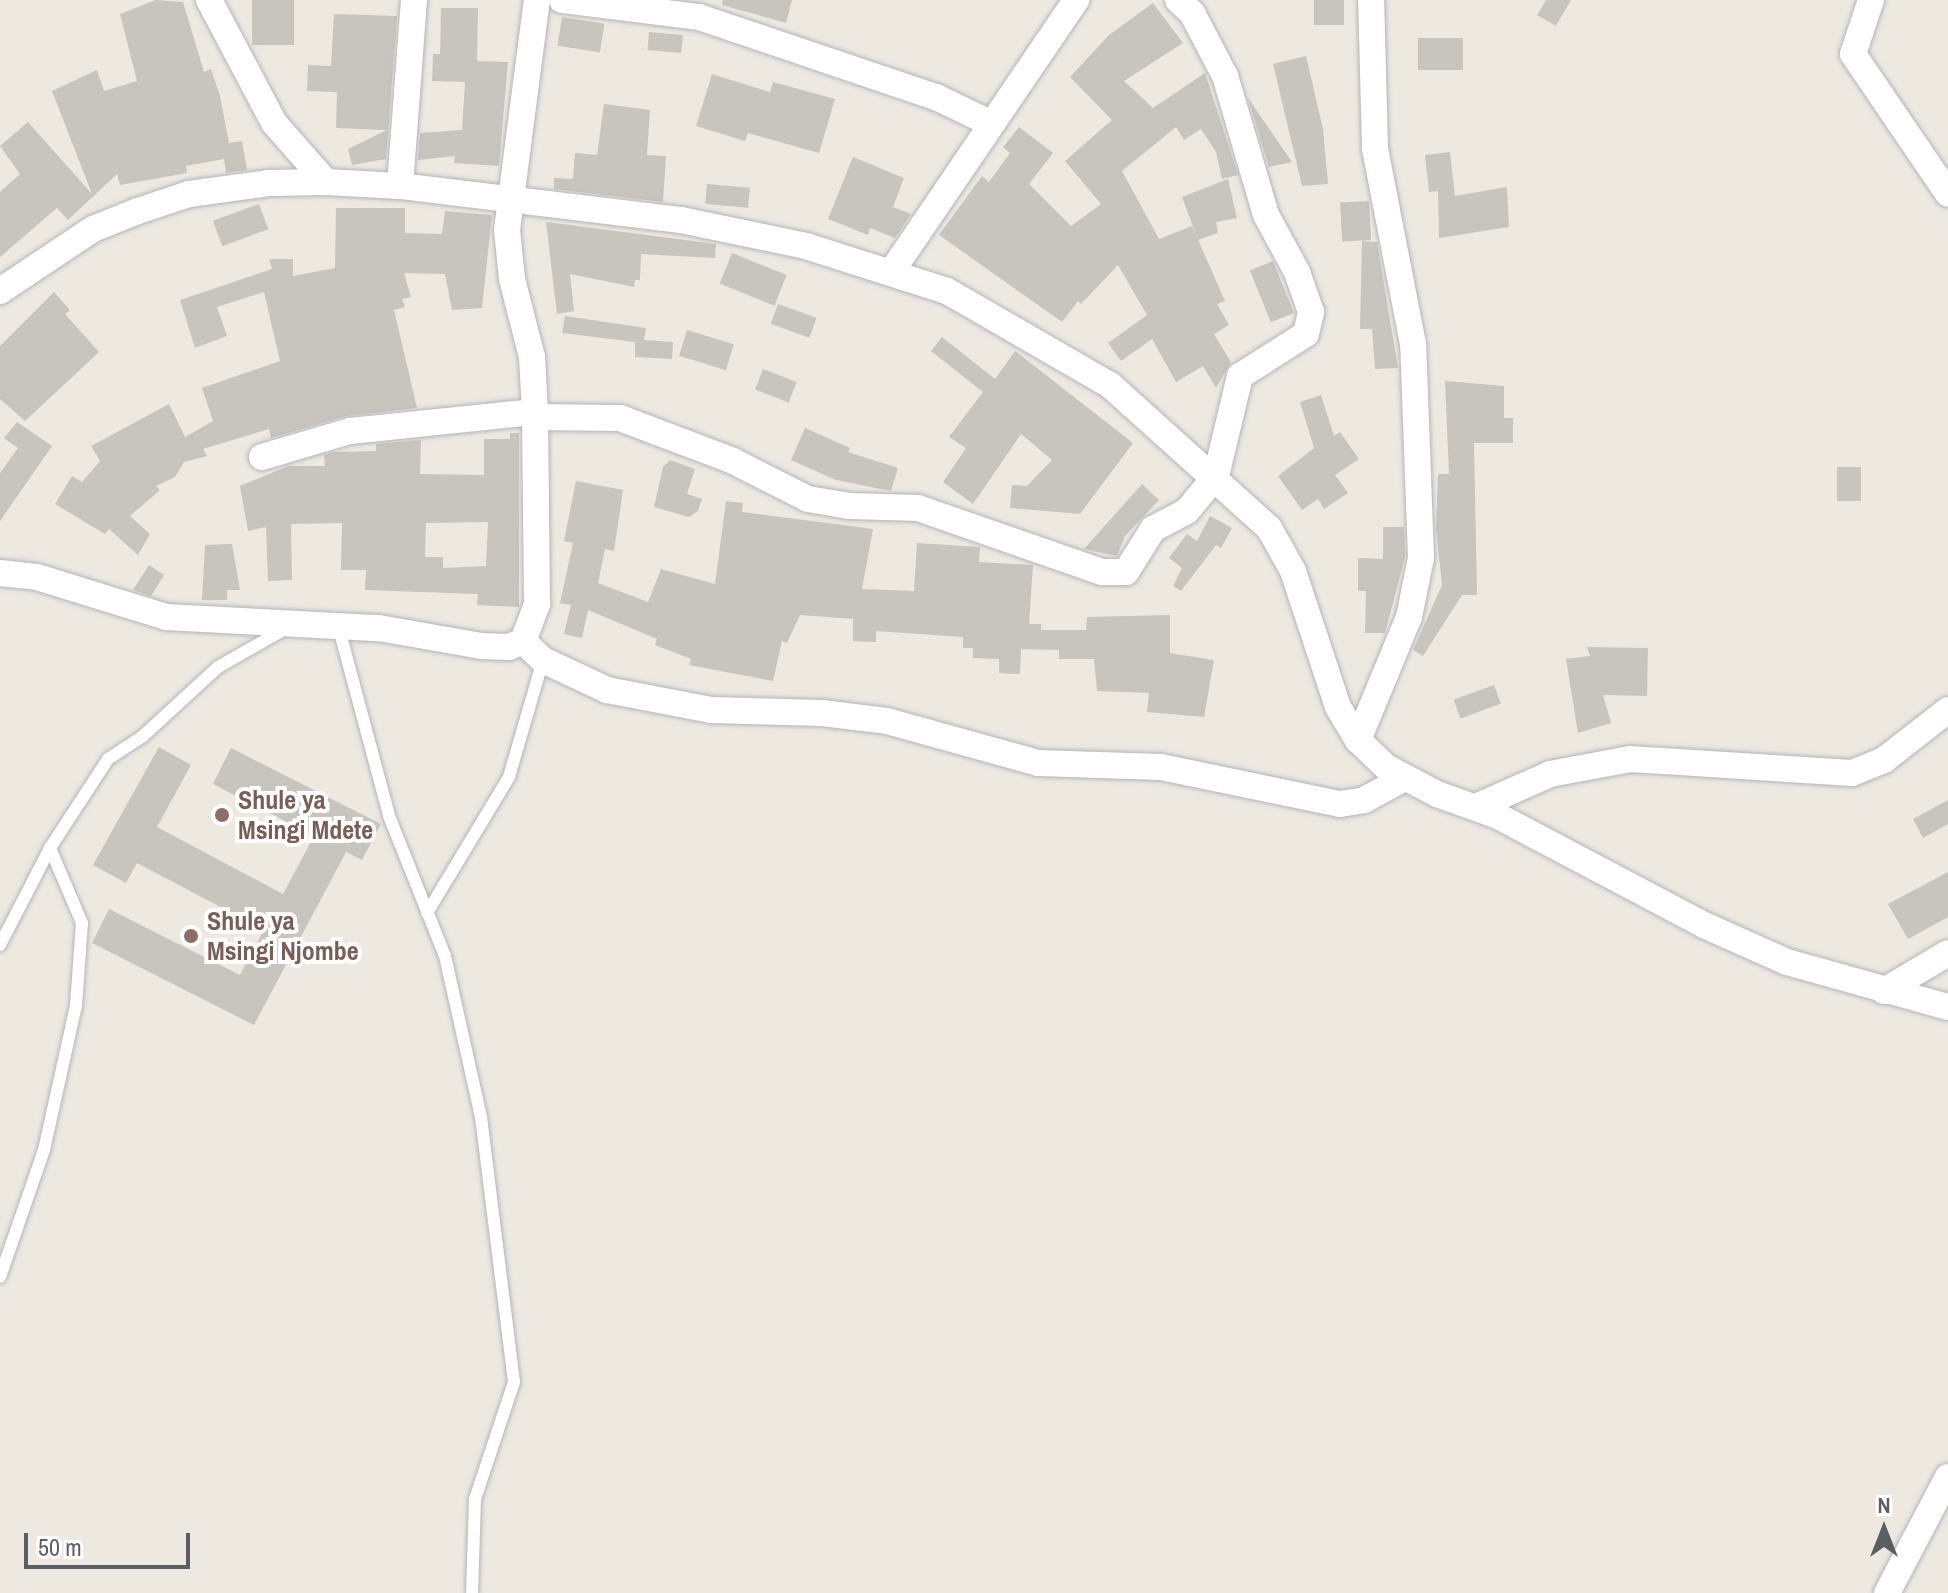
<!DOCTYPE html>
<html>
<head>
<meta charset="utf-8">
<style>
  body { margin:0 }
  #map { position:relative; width:1948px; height:1593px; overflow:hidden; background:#ede9e1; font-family:"Archivo Narrow",sans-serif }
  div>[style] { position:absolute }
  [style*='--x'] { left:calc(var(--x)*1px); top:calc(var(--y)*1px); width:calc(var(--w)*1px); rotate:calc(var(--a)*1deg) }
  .building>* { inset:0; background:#c8c4be; transform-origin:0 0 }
  .roads { filter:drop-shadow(0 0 2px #b2b5b9) drop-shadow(0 0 2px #b2b5b9) }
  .service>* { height:12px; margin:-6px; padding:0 6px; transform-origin:6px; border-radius:6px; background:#fff }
  .minor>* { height:26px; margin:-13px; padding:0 13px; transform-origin:13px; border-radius:13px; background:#fff }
  .dots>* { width:22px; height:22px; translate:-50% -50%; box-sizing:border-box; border:4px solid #fff; border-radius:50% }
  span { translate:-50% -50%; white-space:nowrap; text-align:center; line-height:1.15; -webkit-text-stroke:8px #fff; paint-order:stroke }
  .education-label { font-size:26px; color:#785e54; font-weight:700 }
  .left { translate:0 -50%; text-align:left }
  .north { position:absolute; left:1844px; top:1489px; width:80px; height:80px; -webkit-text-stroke:6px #fff; paint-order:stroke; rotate:0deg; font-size:22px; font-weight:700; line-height:32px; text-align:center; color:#5a5f63 }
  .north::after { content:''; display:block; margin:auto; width:28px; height:36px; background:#5a5f63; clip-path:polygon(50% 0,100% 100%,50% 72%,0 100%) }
  .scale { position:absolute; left:24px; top:1533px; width:166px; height:36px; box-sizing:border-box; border:4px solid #5a5f63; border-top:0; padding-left:10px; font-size:24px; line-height:28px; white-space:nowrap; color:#5a5f63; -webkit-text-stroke:6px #fff; paint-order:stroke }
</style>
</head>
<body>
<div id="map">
  <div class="building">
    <i style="clip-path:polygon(156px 0,183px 2px,204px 72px,211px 69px,220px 96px,229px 143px,242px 141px,247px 170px,226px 173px,224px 159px,186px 166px,187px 173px,120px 185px,117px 174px,68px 220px,57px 208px,0 257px,0 192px,20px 174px,0 146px,28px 122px,92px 194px,52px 91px,97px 70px,104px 91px,137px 81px,120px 14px)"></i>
    <i style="left:252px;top:0;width:42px;height:45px"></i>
    <i style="clip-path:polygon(723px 0,792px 0,786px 23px,722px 5px)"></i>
    <i style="left:1314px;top:0;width:30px;height:25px"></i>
    <i style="clip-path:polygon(1546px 0,1571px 0,1556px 26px,1537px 15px)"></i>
    <i style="clip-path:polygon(1153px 3px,1183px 43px,1124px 81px,1153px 108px,1205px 73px,1238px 175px,1222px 179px,1216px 152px,1201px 129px,1184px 140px,1176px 127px,1122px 171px,1159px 239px,1192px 226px,1225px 301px,1217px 304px,1229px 325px,1214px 334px,1231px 362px,1216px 388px,1203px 366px,1176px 382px,1152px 339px,1121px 361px,1108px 343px,1147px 315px,1118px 265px,1081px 304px,1078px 301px,1062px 322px,939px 235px,982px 176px,989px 182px,1010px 153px,1003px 147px,1019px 127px,1053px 153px,1029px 184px,1071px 226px,1101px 204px,1065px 161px,1112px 120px,1070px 77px,1109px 35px)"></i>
    <i style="clip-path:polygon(441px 8px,478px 8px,477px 61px,508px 62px,499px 166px,454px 163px,455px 156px,418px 160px,420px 133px,462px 130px,465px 82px,432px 81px,433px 54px,440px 54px)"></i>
    <i style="clip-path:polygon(334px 14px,397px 16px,386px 159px,352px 165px,348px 149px,387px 130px,336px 128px,337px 92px,307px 91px,308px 65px,331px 66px)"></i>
    <i style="left:562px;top:17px;width:43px;height:29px;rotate:9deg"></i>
    <i style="left:649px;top:32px;width:34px;height:18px;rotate:5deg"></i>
    <i style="left:1418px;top:38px;width:45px;height:32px"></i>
    <i style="clip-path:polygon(1306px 56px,1323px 129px,1328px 184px,1302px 186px,1273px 64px)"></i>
    <i style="clip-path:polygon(712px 74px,770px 92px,773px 82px,835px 99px,819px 153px,748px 133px,745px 141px,696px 126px)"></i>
    <i style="clip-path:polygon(1248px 98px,1292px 162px,1269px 167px)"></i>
    <i style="clip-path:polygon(604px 104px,650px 110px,647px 155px,666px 156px,663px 202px,554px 189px,554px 178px,573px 179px,575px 153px,597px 155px)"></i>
    <i style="clip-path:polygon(1450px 152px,1455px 196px,1507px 187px,1509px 227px,1439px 238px,1438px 191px,1429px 192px,1425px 155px)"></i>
    <i style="clip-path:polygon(853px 157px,904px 178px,893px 207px,911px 214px,895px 238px,870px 228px,868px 235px,828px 219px)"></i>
    <i style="clip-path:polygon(1228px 179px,1237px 218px,1216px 222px,1218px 233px,1198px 240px,1182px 197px)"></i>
    <i style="left:707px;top:184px;width:43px;height:20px;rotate:5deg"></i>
    <i style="left:1369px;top:201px;width:39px;height:29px;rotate:87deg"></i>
    <i style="left:259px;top:204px;width:27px;height:49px;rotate:70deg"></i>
    <i style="clip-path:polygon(336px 208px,405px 208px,405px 233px,442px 234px,445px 211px,492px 215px,482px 308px,452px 310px,445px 274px,404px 273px,411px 297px,402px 299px,405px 307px,394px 310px,417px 408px,346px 416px,271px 438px,269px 429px,203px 449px,207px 456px,184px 462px,175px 477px,156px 486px,160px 490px,130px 516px,150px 534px,138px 555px,109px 529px,105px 534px,55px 504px,72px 476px,82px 482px,100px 461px,91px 446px,169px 404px,185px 437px,213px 421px,202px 388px,280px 361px,264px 292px,217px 307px,227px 336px,195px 348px,180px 300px,272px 269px,269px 259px,293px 259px,293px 276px,335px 268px)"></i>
    <i style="clip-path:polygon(546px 222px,716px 244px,715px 258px,641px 254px,640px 280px,635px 280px,634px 287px,570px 274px,574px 311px,557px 314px)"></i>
    <i style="clip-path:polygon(1362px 241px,1377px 242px,1398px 368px,1375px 369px,1372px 329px,1360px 329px)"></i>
    <i style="left:732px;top:253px;width:59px;height:33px;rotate:22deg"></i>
    <i style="left:1273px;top:261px;width:56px;height:25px;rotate:68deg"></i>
    <i style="clip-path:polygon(54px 292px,70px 310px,65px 314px,99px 352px,25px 421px,0 399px,0 346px)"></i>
    <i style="left:778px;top:304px;width:41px;height:21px;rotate:20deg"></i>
    <i style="clip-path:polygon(565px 316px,646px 328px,644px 340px,673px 342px,672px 359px,635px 357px,635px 342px,562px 333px)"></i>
    <i style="left:687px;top:330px;width:49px;height:27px;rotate:17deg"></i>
    <i style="clip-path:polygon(942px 337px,995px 379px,1015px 351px,1133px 443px,1080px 514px,1010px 508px,1012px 485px,1027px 486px,1052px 460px,1021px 434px,973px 504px,943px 482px,966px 448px,949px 437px,983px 392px,931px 351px)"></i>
    <i style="left:763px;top:369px;width:36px;height:22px;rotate:21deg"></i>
    <i style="clip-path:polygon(1445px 381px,1504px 386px,1504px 418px,1513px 418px,1513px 443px,1474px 443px,1477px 595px,1462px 595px,1423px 656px,1413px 650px,1442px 585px,1436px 528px,1438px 474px,1449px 474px)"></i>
    <i style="clip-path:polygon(1321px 395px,1334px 436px,1340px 432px,1359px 459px,1335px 475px,1348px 493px,1324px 509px,1318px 499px,1302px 510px,1278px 476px,1314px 448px,1300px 402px)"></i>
    <i style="clip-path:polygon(17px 422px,52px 446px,0 521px,0 473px,18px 448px,4px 438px)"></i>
    <i style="clip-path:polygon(805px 428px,850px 448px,848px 452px,898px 468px,891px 491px,836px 480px,791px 460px)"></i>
    <i style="clip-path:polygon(evenodd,510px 433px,519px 433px,519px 607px,477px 605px,478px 594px,365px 590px,366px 570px,341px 570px,342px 523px,291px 524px,292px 580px,268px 581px,266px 527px,248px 531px,240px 486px,288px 466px,325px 466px,324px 455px,334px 452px,376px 451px,376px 444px,421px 440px,420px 474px,484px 475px,484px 439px,510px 439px,510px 433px,488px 522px,486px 566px,443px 568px,443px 557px,425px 557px,426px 523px,488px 522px)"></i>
    <i style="clip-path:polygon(670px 460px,695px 469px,687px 494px,702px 499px,698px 511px,689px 517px,654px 507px,663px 467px)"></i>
    <i style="left:1837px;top:467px;width:24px;height:34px"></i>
    <i style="clip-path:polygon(576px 481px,623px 490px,614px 551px,605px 549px,598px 583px,648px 602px,661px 569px,715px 584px,726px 501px,743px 503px,742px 512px,873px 529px,862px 589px,914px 591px,917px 543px,980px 547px,979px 562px,1033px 565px,1029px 624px,1041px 624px,1041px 630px,1086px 630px,1087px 617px,1170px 615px,1170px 653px,1214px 660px,1204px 717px,1147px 712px,1149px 693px,1097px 691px,1094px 659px,1059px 659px,1059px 650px,1021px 649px,1020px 674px,999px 673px,999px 659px,973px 658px,973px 648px,963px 648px,963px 637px,876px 631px,876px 642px,853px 641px,853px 619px,800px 615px,787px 643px,782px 641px,773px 681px,689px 665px,691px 659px,655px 645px,657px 639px,588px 610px,582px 638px,564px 634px,571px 605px,560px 603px,573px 543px,564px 541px)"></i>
    <i style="clip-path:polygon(1142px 484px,1159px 500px,1125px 536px,1117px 556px,1084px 549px)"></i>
    <i style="clip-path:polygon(1210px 516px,1232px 528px,1221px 548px,1216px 545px,1181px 591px,1173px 586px,1182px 568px,1169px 558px,1187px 534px,1197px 541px)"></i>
    <i style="clip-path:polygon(1383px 527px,1404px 527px,1405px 557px,1385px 633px,1365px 633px,1366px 591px,1358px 591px,1358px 558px,1383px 559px)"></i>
    <i style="clip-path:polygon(232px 544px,240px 590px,227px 590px,227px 600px,202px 600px,205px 545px)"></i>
    <i style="clip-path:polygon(149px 565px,164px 575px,151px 596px,133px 590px)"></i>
    <i style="clip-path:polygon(1587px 647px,1648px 648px,1647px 696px,1603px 695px,1611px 723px,1578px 733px,1566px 659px,1590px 656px)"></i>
    <i style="left:1494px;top:685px;width:20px;height:43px;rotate:70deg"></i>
    <i style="clip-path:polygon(159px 747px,191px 765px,157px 827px,283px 894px,314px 836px,213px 784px,231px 748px,381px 824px,362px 860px,346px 852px,254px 1025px,92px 943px,109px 909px,240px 975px,264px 930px,137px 863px,126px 883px,93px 865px)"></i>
    <i style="clip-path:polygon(1948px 800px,1948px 824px,1923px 838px,1913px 819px)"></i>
    <i style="clip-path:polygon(1948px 872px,1948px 917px,1908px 939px,1888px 904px)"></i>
  </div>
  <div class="roads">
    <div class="service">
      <i style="--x:338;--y:625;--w:198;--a:75"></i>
      <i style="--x:389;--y:816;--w:151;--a:68.2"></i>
      <i style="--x:445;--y:956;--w:165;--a:77.4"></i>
      <i style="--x:481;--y:1117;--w:267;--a:82.9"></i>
      <i style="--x:514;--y:1382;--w:123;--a:108.4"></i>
      <i style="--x:475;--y:1499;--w:94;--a:91.8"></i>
      <i style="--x:427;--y:913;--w:159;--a:-58.9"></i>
      <i style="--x:509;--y:777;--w:122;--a:-73.8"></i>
      <i style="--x:0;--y:945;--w:109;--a:-62.7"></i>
      <i style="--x:0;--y:1277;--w:134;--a:-70.9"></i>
      <i style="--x:44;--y:1150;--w:148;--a:-77.5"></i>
      <i style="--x:76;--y:1006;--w:83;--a:-85.9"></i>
      <i style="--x:82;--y:923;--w:82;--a:-113.1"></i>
      <i style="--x:50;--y:848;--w:106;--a:-56.9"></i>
      <i style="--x:108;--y:759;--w:42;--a:-33.3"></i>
      <i style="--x:143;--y:736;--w:102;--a:-42.6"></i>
      <i style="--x:218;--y:667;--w:77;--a:-29.6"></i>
    </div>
    <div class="minor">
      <i style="--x:209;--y:0;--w:139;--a:62.1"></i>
      <i style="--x:274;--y:123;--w:79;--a:48.6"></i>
      <i style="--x:562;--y:0;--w:138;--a:7.1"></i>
      <i style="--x:699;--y:17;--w:250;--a:18.7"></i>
      <i style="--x:936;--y:97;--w:60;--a:25.7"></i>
      <i style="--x:1871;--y:0;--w:57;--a:108.4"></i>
      <i style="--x:1853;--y:54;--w:169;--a:55.8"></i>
      <i style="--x:400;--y:186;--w:187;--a:-85.7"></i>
      <i style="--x:892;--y:271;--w:328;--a:-55.8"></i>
      <i style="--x:0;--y:291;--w:112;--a:-33.7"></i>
      <i style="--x:93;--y:229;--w:48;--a:-21.8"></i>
      <i style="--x:138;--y:211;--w:54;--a:-18.4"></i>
      <i style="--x:189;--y:194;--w:80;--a:-7.9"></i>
      <i style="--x:268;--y:183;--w:58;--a:-1"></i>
      <i style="--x:326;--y:182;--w:74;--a:3.1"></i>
      <i style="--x:400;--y:186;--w:283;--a:6.9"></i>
      <i style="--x:681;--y:220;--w:128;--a:11.7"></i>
      <i style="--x:806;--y:246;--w:148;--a:17.7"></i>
      <i style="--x:947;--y:291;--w:188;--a:30"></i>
      <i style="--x:1110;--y:385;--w:214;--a:42"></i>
      <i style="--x:1269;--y:528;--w:49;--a:60.8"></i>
      <i style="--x:1293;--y:571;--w:143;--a:71.7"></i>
      <i style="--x:1338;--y:707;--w:39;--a:59"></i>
      <i style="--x:1358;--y:740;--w:39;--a:44"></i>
      <i style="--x:1386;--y:767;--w:58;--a:27.9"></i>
      <i style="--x:1437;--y:794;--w:65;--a:19.8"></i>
      <i style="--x:1498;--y:816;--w:233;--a:27.9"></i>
      <i style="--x:1704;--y:925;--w:91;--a:24"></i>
      <i style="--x:1787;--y:962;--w:167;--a:15.6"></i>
      <i style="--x:535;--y:417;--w:85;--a:0.7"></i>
      <i style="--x:620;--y:418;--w:121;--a:20.8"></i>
      <i style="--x:733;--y:461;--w:84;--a:26.9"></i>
      <i style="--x:808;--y:499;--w:43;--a:9.5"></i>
      <i style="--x:850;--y:506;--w:68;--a:1.7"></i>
      <i style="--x:918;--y:508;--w:195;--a:19.2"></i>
      <i style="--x:1102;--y:572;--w:24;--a:0"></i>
      <i style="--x:1126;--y:572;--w:51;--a:-57.9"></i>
      <i style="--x:1153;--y:529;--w:38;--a:-28"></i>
      <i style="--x:1187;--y:511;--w:45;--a:-50.4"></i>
      <i style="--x:1216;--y:476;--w:103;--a:-76.5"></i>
      <i style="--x:1240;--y:376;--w:78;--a:-32.5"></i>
      <i style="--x:1306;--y:334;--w:23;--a:-77"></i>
      <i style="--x:1311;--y:312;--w:42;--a:-109.3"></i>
      <i style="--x:1297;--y:272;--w:65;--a:-118.5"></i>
      <i style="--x:1266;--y:215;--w:145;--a:-106.4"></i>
      <i style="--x:1225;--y:76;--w:71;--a:-117.6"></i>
      <i style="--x:1192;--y:13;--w:19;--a:-137"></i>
      <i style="--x:262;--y:457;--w:92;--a:-16.5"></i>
      <i style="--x:350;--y:431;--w:186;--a:-5.9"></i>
      <i style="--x:0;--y:573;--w:37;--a:6"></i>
      <i style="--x:37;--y:577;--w:135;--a:17.2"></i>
      <i style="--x:166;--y:617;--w:213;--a:3"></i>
      <i style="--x:379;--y:628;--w:104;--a:10"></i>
      <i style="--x:481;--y:646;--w:28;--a:2"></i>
      <i style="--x:509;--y:647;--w:15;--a:-23"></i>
      <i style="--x:523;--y:641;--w:40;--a:-69"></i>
      <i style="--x:537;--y:604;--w:192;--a:-90.6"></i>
      <i style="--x:535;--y:412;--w:55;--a:-93.1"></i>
      <i style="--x:532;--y:357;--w:81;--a:-104.4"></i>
      <i style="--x:512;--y:279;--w:49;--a:-95.8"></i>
      <i style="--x:507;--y:230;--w:232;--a:-82.6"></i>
      <i style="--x:523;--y:641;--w:28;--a:44"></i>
      <i style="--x:543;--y:660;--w:71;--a:25.1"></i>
      <i style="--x:607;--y:690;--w:106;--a:10.9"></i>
      <i style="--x:711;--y:710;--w:111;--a:1.5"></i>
      <i style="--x:822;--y:713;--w:65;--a:7"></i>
      <i style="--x:887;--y:721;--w:157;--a:15.5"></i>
      <i style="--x:1038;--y:763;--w:123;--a:1.9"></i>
      <i style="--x:1161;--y:767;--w:183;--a:11.7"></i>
      <i style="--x:1340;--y:804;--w:24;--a:-9"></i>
      <i style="--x:1364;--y:800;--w:44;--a:-28.3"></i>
      <i style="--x:1358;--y:740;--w:133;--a:-67.5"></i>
      <i style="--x:1409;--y:617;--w:60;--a:-78.5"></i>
      <i style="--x:1421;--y:558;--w:214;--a:-92.1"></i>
      <i style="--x:1413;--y:344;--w:200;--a:-101"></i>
      <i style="--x:1375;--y:148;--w:148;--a:-91.5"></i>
      <i style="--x:1476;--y:807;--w:81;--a:-24"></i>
      <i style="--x:1550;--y:774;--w:81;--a:-10.6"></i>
      <i style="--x:1630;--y:759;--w:222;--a:3.6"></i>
      <i style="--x:1852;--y:773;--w:35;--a:-22"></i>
      <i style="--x:1884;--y:760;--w:81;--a:-38"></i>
      <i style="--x:1884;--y:991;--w:74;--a:-30.7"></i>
      <i style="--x:1887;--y:1593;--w:131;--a:-62.3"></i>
    </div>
  </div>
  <div class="dots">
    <i style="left:222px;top:815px;background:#8d6e63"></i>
    <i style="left:191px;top:936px;background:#8d6e63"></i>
  </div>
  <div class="education-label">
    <span class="left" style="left:238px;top:815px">Shule ya<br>Msingi Mdete</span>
    <span class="left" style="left:207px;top:936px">Shule ya<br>Msingi Njombe</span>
  </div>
  <div class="north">N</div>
  <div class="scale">50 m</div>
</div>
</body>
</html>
